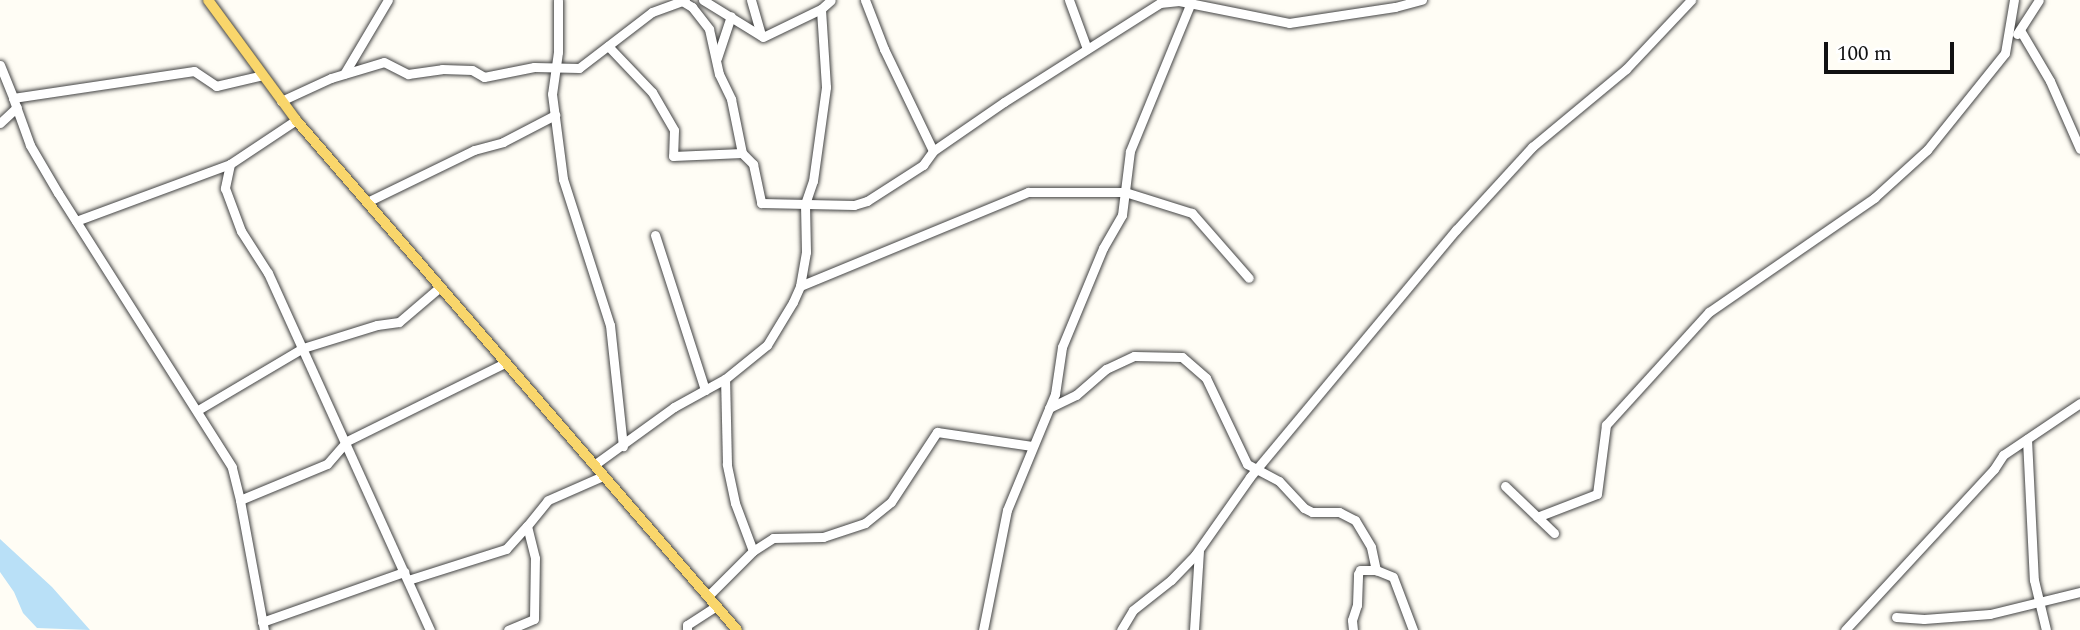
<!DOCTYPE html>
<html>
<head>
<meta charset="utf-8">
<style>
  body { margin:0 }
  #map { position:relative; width:2080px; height:630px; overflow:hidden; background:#fffdf5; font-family:Spectral,serif }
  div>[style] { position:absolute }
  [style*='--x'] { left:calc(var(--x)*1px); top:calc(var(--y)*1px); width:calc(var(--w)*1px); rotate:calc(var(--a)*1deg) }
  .water>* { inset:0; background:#b9e0f7 }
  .roads { filter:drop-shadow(0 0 2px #444) drop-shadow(0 0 2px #444) }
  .minor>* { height:9px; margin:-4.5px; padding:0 4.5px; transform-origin:4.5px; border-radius:4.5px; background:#fff }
  .major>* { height:10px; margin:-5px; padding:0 5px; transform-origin:5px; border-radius:5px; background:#f9d66b }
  span { translate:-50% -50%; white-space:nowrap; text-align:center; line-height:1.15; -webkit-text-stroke:7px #fff; paint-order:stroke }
  .scale { position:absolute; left:1824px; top:42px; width:130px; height:32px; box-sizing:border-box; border:4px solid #111; border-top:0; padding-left:9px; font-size:21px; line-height:24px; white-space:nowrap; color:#111; -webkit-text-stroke:5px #fff; paint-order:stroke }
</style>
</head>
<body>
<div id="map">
  <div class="water">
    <i style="clip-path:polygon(0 539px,52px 587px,90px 630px,37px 628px,23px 613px,14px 592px,0 572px)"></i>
  </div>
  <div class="roads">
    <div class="minor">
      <i style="--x:558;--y:0;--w:52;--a:90"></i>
      <i style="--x:558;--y:52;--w:42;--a:98.1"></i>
      <i style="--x:552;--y:94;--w:86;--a:82.6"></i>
      <i style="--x:563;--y:179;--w:153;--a:72.2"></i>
      <i style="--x:610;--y:325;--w:122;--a:83.9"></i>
      <i style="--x:703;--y:0;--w:70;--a:31.7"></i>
      <i style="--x:763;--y:37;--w:64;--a:-25.8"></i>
      <i style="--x:751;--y:0;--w:37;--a:74"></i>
      <i style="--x:865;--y:0;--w:53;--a:68.8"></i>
      <i style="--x:884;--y:49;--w:113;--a:64.3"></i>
      <i style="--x:1069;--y:0;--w:52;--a:69.8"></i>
      <i style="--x:682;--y:1;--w:12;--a:31"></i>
      <i style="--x:692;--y:7;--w:28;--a:52"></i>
      <i style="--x:709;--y:29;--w:46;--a:77.5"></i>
      <i style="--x:719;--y:74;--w:28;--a:64"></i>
      <i style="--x:731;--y:99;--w:55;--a:78.5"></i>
      <i style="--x:2020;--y:30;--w:59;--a:59.5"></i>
      <i style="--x:2050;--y:81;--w:74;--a:66.2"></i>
      <i style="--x:2017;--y:34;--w:40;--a:-57.1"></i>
      <i style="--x:608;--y:46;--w:64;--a:46.3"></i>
      <i style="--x:652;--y:92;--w:44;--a:59.9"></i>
      <i style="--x:674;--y:130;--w:26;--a:92"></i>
      <i style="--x:673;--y:156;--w:69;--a:-2.5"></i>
      <i style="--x:742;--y:153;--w:16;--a:45"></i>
      <i style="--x:753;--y:164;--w:40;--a:78"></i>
      <i style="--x:761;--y:203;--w:93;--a:1.2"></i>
      <i style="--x:854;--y:205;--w:14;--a:-17"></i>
      <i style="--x:867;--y:201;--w:67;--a:-32.7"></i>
      <i style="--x:923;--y:165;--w:17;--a:-54"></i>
      <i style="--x:933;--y:151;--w:86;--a:-34.6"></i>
      <i style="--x:1004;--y:102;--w:185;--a:-32.4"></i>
      <i style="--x:1160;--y:3;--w:19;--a:-6"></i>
      <i style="--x:1179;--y:1;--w:112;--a:11.3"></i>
      <i style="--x:1289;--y:23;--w:107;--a:-8.6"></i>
      <i style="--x:1395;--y:7;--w:28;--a:-15"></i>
      <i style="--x:717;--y:58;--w:44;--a:-71.6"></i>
      <i style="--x:0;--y:65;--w:35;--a:68"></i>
      <i style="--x:344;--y:74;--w:86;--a:-59.3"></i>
      <i style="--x:281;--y:101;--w:55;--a:-24.7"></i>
      <i style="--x:331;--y:78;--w:55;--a:-16.8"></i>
      <i style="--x:384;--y:62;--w:27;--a:27"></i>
      <i style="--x:408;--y:74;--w:34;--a:-8"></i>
      <i style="--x:442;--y:69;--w:30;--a:2"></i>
      <i style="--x:472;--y:70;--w:14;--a:30"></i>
      <i style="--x:484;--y:77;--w:51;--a:-11.3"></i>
      <i style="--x:534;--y:67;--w:45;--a:1.3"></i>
      <i style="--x:579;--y:68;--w:92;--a:-37.5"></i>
      <i style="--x:652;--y:12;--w:35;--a:-20"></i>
      <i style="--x:0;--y:123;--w:23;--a:-43"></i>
      <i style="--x:230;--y:164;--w:25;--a:102"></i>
      <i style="--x:225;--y:188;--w:46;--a:69.6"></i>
      <i style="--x:241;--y:231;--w:50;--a:57.3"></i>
      <i style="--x:268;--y:273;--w:392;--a:65.6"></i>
      <i style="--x:367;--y:202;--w:119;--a:-25.9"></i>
      <i style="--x:474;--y:150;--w:30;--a:-15"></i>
      <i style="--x:503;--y:142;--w:59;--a:-27.4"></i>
      <i style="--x:76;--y:221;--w:164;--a:-20.3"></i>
      <i style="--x:230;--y:164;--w:79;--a:-33.7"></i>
      <i style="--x:655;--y:235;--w:163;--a:72.1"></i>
      <i style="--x:800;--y:286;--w:247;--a:-22.4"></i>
      <i style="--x:1028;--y:192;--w:97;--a:0"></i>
      <i style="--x:1125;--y:192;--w:70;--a:17.4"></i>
      <i style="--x:1192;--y:213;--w:86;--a:48.8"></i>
      <i style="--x:1049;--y:408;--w:30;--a:-26"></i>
      <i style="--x:1076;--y:395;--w:40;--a:-41"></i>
      <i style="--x:1106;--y:369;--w:31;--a:-25"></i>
      <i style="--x:1134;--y:356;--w:48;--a:1.2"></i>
      <i style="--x:1182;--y:357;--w:32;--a:41"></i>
      <i style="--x:1206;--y:378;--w:95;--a:64.5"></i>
      <i style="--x:1247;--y:464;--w:36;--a:28"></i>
      <i style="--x:1279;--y:481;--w:37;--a:47"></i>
      <i style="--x:1304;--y:508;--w:9;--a:27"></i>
      <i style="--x:1312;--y:512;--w:27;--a:0"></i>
      <i style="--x:1339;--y:512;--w:18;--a:27"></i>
      <i style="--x:1355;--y:520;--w:31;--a:59"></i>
      <i style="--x:1371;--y:547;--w:24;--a:78"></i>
      <i style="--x:1376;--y:570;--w:18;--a:22"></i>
      <i style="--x:1393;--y:577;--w:57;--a:69.3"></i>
      <i style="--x:198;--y:410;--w:122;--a:-30.6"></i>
      <i style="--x:303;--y:348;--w:77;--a:-17.3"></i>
      <i style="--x:377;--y:325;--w:22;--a:-8"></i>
      <i style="--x:399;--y:322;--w:54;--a:-40.5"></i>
      <i style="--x:2027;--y:439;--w:141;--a:87.2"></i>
      <i style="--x:2034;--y:580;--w:51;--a:76.5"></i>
      <i style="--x:594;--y:465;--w:99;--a:-35.9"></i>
      <i style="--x:674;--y:407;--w:58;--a:-28.8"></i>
      <i style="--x:725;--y:379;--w:54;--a:-39"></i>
      <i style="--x:767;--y:345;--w:50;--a:-58.8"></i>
      <i style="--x:793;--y:302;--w:17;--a:-66"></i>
      <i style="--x:800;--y:286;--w:35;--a:-80"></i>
      <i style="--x:806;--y:252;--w:48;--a:-91.2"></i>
      <i style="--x:805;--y:204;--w:24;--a:-71"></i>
      <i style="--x:813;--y:181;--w:95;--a:-82.1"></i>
      <i style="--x:826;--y:87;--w:78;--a:-93.7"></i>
      <i style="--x:821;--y:9;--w:13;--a:-42"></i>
      <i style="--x:1505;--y:486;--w:68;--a:43.8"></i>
      <i style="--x:240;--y:500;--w:34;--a:-104"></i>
      <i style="--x:232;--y:467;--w:325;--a:-122.4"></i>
      <i style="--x:58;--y:193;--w:56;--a:-120.3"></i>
      <i style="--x:30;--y:145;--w:50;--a:-109.9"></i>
      <i style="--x:13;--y:98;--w:183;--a:-8.5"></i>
      <i style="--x:194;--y:71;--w:27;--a:34"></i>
      <i style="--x:216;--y:86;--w:48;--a:-13.2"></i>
      <i style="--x:1537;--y:517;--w:64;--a:-21"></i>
      <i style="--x:1597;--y:494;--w:70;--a:-82.6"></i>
      <i style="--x:1606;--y:425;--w:153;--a:-47.7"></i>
      <i style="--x:1709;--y:312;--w:201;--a:-34.6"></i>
      <i style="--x:1874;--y:198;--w:72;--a:-42.2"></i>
      <i style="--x:1927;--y:150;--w:124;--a:-51.2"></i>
      <i style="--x:2005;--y:53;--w:54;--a:-80.4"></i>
      <i style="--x:753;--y:551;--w:24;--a:-33"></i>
      <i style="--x:773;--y:538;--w:50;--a:-1.1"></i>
      <i style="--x:823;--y:537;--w:44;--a:-18.4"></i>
      <i style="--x:865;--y:523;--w:33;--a:-39"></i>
      <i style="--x:891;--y:502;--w:84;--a:-56.7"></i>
      <i style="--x:937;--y:432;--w:96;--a:8.4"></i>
      <i style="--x:408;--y:580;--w:103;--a:-17.6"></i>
      <i style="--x:506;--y:549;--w:31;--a:-48"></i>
      <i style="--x:708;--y:596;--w:64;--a:-45"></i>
      <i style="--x:753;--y:551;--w:51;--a:-110.6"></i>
      <i style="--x:735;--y:503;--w:40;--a:-102"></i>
      <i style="--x:727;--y:464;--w:85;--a:-91.3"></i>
      <i style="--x:1896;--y:617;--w:28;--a:4"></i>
      <i style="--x:1924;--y:619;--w:66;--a:-4.3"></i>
      <i style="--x:1990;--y:614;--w:93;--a:-13.7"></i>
      <i style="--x:262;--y:622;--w:151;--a:-19.4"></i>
      <i style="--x:264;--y:630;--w:132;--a:-100.5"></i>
      <i style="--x:240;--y:500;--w:94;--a:-22.5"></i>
      <i style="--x:327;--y:464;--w:30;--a:-49"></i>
      <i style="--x:347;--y:441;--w:176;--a:-26.3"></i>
      <i style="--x:508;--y:630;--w:28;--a:-23"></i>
      <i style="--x:534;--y:619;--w:61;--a:-89.1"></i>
      <i style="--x:535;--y:558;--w:33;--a:-104"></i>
      <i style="--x:527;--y:526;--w:33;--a:-51"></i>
      <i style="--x:548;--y:500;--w:60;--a:-23.6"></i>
      <i style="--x:687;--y:630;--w:5;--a:-90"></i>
      <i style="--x:687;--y:625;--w:35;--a:-33"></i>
      <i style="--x:983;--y:630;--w:122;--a:-78.7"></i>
      <i style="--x:1007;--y:510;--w:126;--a:-67.5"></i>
      <i style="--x:1055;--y:394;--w:48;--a:-81.5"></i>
      <i style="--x:1062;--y:347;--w:107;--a:-67.5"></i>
      <i style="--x:1103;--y:248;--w:38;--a:-60"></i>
      <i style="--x:1122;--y:215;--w:64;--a:-82.9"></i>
      <i style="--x:1130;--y:151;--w:161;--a:-67.7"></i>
      <i style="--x:1121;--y:630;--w:23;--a:-59"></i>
      <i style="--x:1133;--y:610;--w:48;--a:-38.3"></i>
      <i style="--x:1171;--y:580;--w:35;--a:-46"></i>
      <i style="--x:1195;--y:555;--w:95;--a:-54.8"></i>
      <i style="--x:1250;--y:477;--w:322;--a:-50.2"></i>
      <i style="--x:1456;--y:230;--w:113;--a:-47.5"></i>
      <i style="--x:1532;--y:147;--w:122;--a:-39.7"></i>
      <i style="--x:1626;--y:69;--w:95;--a:-46.7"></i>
      <i style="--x:1194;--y:630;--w:79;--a:-86.4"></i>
      <i style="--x:1353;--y:630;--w:10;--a:-96"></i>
      <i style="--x:1352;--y:620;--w:16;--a:-72"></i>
      <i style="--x:1357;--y:605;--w:31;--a:-88"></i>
      <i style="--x:1358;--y:574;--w:4;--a:-63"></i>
      <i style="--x:1360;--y:570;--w:16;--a:0"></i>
      <i style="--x:1845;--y:630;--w:219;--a:-47.2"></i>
      <i style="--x:1994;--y:469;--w:17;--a:-57"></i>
      <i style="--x:2003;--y:455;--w:93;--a:-34"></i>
    </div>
    <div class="major">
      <i style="--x:208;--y:0;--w:149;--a:53.7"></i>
      <i style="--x:296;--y:120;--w:674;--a:49.15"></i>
    </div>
  </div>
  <div class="scale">100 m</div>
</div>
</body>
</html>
